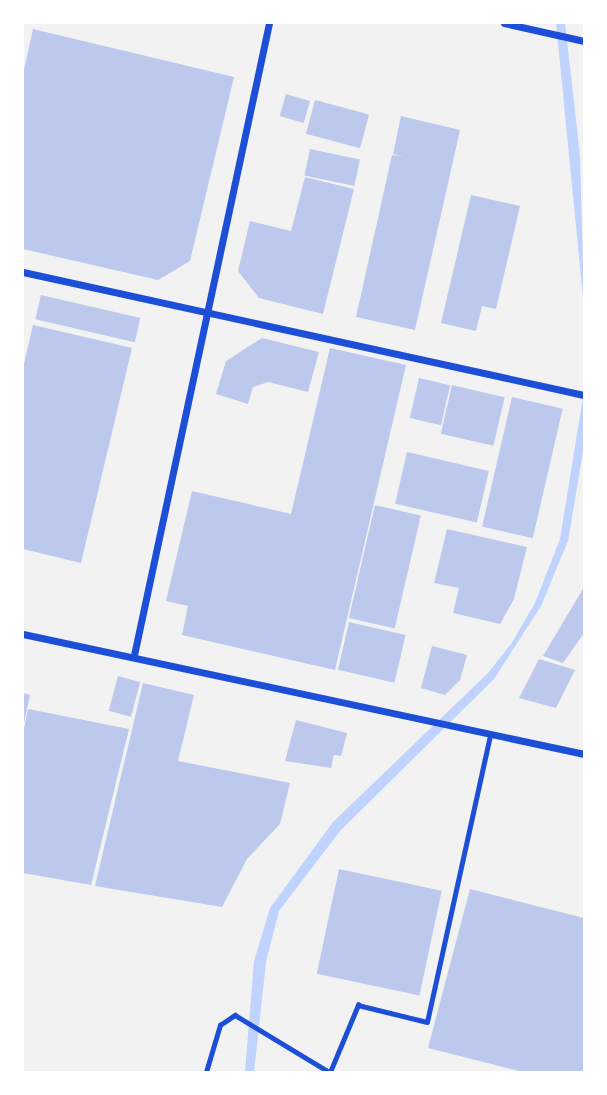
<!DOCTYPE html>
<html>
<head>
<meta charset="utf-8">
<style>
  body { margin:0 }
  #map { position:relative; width:607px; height:1095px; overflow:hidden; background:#f2f2f2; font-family:"Archivo Narrow",sans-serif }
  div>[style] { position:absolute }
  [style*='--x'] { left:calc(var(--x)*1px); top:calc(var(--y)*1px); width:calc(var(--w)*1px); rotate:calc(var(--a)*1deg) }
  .water>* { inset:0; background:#bfd3fe }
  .building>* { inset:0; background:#bdc9ec; transform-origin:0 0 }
  .service>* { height:4.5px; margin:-2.25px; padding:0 2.25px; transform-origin:2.25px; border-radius:2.25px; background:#1d4ed8 }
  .minor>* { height:7px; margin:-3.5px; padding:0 3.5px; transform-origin:3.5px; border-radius:3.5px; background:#1d4ed8 }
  span { translate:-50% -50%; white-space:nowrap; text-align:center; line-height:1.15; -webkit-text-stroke:7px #fff; paint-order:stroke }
  .frame { position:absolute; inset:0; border:24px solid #fff; pointer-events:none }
</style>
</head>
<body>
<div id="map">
  <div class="water">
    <i style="clip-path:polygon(556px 23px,565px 23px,580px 155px,584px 307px)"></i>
    <i style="clip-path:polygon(584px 391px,584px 446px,568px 541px,541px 606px,494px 679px,340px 831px,279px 911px,266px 962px,254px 1072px,245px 1072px,254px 961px,270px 908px,333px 822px,488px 673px,511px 644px,535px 603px,560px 539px)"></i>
  </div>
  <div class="building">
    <i style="clip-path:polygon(33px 29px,234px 77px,190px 261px,158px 280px,23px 249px,23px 74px)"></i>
    <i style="left:286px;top:94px;width:25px;height:23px;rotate:16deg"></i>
    <i style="left:315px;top:100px;width:56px;height:35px;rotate:15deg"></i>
    <i style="clip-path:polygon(401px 116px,460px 130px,415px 330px,356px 317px,392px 155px,403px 156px,393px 154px)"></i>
    <i style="left:310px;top:149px;width:51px;height:27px;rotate:12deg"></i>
    <i style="clip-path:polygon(305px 177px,354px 189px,323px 314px,259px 298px,238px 271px,250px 221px,291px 231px)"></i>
    <i style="clip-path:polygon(471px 195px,520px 206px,496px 309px,482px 306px,476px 331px,441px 323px)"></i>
    <i style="left:41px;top:295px;width:102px;height:25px;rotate:13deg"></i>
    <i style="clip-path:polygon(33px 325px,132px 348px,81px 563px,23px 549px,23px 368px)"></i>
    <i style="clip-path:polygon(262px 338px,319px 352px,308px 392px,268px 382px,253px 387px,248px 404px,216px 394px,226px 361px)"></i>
    <i style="clip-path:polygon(330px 348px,406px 365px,335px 670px,182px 635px,188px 606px,166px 601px,192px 491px,291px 514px)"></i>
    <i style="left:419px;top:378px;width:32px;height:41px;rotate:13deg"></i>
    <i style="left:452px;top:385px;width:54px;height:50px;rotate:13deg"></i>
    <i style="left:512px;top:397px;width:52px;height:133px;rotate:13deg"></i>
    <i style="left:407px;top:452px;width:84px;height:53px;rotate:13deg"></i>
    <i style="left:375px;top:505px;width:47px;height:116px;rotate:13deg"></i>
    <i style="clip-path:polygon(447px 529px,527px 547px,514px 599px,500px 624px,453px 613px,459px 588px,434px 583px)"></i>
    <i style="clip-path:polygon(584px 587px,584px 633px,563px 663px,543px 656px)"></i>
    <i style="left:349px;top:622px;width:58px;height:49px;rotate:13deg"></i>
    <i style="clip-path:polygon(432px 646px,467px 655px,460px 680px,445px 695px,421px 688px)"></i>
    <i style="clip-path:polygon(539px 659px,575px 670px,556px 708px,519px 698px)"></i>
    <i style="left:118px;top:676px;width:23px;height:36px;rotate:15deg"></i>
    <i style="clip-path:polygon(143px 683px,194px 695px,178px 761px,290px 783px,280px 824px,247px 859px,222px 907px,95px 886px)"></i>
    <i style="clip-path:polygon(23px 693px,30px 695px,24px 723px,23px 723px)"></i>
    <i style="clip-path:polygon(28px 709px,129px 729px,91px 885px,23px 873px,23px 734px)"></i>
    <i style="clip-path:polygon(296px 720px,347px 733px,341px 756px,334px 755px,331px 768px,285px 761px)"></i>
    <i style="left:339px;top:869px;width:105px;height:107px;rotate:12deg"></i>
    <i style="clip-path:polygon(470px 889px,584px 918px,584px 1072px,523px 1072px,428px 1048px)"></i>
  </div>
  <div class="service">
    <i style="--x:206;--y:1072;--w:49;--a:-73.4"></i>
    <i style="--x:220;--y:1025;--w:18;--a:-34"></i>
    <i style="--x:235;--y:1015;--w:110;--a:31.2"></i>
    <i style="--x:330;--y:1072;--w:73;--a:-67.3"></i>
    <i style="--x:358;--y:1005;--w:71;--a:13.8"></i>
    <i style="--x:427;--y:1022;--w:294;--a:-77.6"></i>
  </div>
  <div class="minor">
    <i style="--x:504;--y:23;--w:82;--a:12.7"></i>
    <i style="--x:23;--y:272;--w:574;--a:12.37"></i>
    <i style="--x:23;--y:634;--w:574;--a:12.07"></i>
    <i style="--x:134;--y:655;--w:646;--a:-77.94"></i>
  </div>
  <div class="frame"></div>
</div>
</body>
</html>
